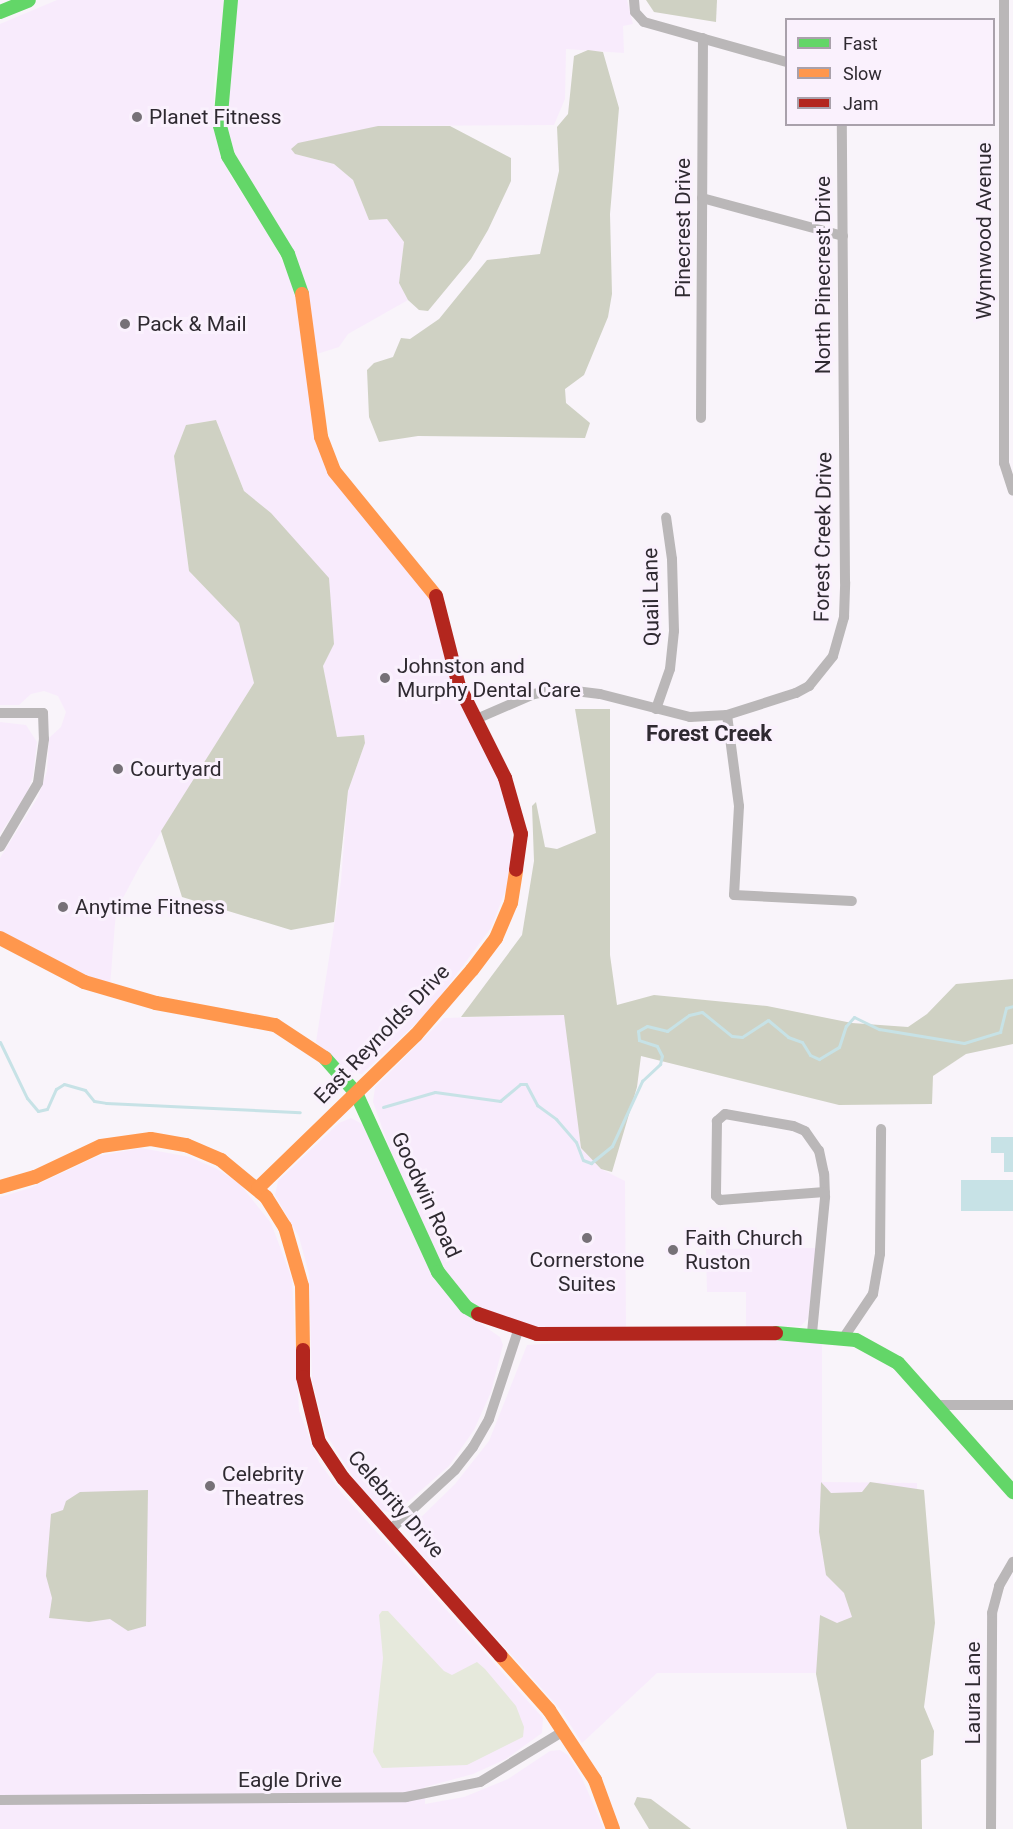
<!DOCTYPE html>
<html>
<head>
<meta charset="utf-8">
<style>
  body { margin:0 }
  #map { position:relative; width:1013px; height:1829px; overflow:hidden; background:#f9f4fa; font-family:Roboto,sans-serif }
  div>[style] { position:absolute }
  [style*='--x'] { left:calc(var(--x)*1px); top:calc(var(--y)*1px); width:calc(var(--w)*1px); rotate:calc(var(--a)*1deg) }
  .built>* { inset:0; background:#f8ebfc }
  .green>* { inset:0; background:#e6e9dc }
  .forest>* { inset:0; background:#cfd1c3 }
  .water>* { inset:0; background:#c7e2e6; transform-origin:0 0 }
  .stream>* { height:3px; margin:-1.5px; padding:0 1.5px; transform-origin:1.5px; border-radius:1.5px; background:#c7e2e6 }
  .street>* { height:10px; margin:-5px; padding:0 5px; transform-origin:5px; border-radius:5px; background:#bab7b8 }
  .fast>* { height:14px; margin:-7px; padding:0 7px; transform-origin:7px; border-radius:7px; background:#63d668 }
  .slow>* { height:14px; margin:-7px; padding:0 7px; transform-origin:7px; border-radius:7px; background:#ff974d }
  .jam>* { height:14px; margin:-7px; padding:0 7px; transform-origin:7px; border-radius:7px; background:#b3261e }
  .dots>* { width:16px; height:16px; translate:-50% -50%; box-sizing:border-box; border:3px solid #faf1fd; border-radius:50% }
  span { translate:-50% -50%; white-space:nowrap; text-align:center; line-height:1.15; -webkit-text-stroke:6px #faf1fd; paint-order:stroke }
  .poi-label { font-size:21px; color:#2f2a31 }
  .left { translate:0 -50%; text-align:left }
  .street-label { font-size:21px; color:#2f2a31 }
  .neighbourhood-label { font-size:22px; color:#2f2a31; font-weight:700 }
  .legend { position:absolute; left:785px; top:18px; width:210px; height:108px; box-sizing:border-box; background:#faf1fd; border:2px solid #a9a1ab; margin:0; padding:8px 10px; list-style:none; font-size:18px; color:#2f2a31 }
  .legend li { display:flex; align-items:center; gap:12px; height:30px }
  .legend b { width:30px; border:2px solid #a9a1ab }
</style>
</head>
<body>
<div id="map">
  <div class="built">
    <i style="clip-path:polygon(57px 0,225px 0,214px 85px,214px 129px,230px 175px,272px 240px,293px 283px,315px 434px,429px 594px,455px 694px,498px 775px,513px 824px,510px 879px,491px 928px,430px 1010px,362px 1074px,346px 1071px,316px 1042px,341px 881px,348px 791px,365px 743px,363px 735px,337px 737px,323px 666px,334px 643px,271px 513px,244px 491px,216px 420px,186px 425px,174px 456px,189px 571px,240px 623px,254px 683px,140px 866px,116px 911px,110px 986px,0 935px,0 858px,38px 797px,47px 771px,49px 738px,61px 727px,66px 712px,58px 696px,44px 691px,31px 694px,19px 705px,0 705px,0 24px)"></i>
    <i style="clip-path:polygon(237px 0,627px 0,633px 24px,623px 26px,624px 53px,566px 49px,565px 99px,554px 125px,378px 126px,295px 154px,334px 164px,353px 180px,369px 220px,387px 219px,404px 242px,399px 283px,408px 300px,348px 334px,339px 347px,317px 354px,306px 285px,239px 169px,224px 115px)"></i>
    <i style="clip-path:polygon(0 722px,26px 725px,37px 742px,33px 776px,27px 793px,0 834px)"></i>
    <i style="clip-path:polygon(565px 1015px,581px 1148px,601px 1169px,625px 1181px,626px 1330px,527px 1327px,490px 1314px,466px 1298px,452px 1283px,405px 1192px,373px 1102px,375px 1087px,444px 1018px)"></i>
    <i style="clip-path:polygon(351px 1118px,364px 1125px,435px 1279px,462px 1311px,500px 1337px,503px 1345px,491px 1392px,474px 1430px,449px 1466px,395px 1513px,383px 1511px,356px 1482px,326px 1434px,312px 1380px,309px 1274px,299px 1237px,275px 1195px,278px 1181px,339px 1123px)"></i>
    <i style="clip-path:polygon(141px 1148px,190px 1157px,217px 1169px,239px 1183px,271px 1223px,292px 1279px,299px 1411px,319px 1462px,341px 1492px,543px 1718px,542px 1733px,506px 1759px,473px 1774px,425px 1787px,425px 1804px,464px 1797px,508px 1779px,550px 1751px,560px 1750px,568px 1755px,582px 1778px,604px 1829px,0 1829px,0 1197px,30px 1188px,98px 1156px)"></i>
    <i style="clip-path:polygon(817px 1248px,808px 1318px,801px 1326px,746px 1327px,746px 1292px,707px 1292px,706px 1249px)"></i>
    <i style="clip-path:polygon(822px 1339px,822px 1482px,917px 1483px,920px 1673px,657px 1673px,582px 1743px,560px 1709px,411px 1543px,411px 1527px,455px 1484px,489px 1441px,527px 1345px,606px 1340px)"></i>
  </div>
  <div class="green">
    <i style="clip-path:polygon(382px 1611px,388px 1611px,444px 1671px,452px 1675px,477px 1662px,485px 1669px,516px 1706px,524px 1727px,523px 1737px,467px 1765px,382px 1768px,373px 1752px,383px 1658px,379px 1615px)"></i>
  </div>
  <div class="forest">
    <i style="clip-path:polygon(646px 0,717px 0,716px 22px,654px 12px)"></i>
    <i style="clip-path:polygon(588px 50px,603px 52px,619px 108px,610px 214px,612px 294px,608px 317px,584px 375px,565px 389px,566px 403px,590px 423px,585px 438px,418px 436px,379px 442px,369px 417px,367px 370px,374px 363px,393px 357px,401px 338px,410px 339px,439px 319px,487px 260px,540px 254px,559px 171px,557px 127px,568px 114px,574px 56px)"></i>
    <i style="clip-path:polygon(378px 126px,450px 126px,511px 158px,511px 181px,488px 230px,471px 259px,428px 311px,419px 310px,408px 300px,399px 283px,404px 242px,387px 219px,369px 220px,353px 180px,334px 164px,295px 154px,291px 149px,298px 143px)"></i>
    <i style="clip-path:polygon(216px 420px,244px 491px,271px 513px,329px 578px,334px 644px,323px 666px,337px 737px,364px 735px,365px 743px,348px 791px,334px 922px,291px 930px,182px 897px,161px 831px,254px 683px,239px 623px,189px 571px,174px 456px,186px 425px)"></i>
    <i style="clip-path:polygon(575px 709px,610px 709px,610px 955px,617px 1005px,654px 995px,767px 1006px,852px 1023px,908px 1027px,927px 1014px,956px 984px,1013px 979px,1013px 1044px,966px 1054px,933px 1076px,932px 1104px,839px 1105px,641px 1056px,637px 1087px,612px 1172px,601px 1169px,581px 1148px,564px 1015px,461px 1017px,522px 935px,534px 861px,532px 806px,536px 802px,545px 847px,557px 849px,596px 833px)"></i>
    <i style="clip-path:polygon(821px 1482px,831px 1493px,862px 1492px,870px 1482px,924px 1490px,935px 1623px,924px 1707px,934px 1731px,933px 1755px,921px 1760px,922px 1829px,847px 1829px,816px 1674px,820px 1615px,837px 1623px,852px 1617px,844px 1593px,826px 1575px,819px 1532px)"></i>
    <i style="clip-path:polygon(148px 1490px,146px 1626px,128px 1631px,110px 1619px,89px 1622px,49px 1618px,52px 1598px,46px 1576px,51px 1514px,63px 1510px,66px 1501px,80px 1492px)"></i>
    <i style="clip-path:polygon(637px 1797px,651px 1799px,691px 1829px,649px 1829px,634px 1804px)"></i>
  </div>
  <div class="water">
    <i style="clip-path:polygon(991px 1137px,1013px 1137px,1013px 1172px,1004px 1172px,1004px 1153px,991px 1153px)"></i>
    <i style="left:961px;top:1180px;width:52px;height:31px"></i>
  </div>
  <div class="stream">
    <i style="--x:0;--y:1042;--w:62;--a:64.3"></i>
    <i style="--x:27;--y:1098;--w:17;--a:50"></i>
    <i style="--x:38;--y:1111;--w:9;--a:-13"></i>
    <i style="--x:47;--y:1109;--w:22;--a:-66"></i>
    <i style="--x:56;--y:1089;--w:9;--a:-32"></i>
    <i style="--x:64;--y:1084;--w:22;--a:16"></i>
    <i style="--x:85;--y:1090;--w:14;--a:51"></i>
    <i style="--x:94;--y:1101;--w:12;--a:9"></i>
    <i style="--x:106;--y:1103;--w:194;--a:2.7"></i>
    <i style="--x:383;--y:1107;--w:54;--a:-16.1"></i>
    <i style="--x:435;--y:1092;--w:66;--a:7.9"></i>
    <i style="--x:500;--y:1101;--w:26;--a:-40"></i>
    <i style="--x:520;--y:1084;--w:6;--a:0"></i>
    <i style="--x:526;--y:1084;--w:24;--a:62"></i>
    <i style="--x:537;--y:1105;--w:24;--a:36"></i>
    <i style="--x:556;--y:1119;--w:30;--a:49"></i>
    <i style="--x:576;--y:1142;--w:19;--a:69"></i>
    <i style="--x:583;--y:1160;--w:9;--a:21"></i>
    <i style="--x:591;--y:1163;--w:27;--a:-39"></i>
    <i style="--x:612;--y:1146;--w:72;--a:-65.2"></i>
    <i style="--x:642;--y:1081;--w:25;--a:-43"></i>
    <i style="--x:660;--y:1064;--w:8;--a:-76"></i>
    <i style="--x:662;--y:1056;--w:11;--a:-117"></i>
    <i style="--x:657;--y:1046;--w:19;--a:-162"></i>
    <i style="--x:639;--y:1040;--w:9;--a:-96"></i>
    <i style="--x:638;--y:1031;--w:10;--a:-29"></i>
    <i style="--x:647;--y:1026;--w:21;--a:14"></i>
    <i style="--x:667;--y:1031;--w:27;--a:-36"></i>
    <i style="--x:689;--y:1015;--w:13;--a:-13"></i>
    <i style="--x:702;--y:1012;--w:38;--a:39"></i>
    <i style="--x:732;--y:1036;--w:10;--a:6"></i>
    <i style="--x:742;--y:1037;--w:31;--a:-33"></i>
    <i style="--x:768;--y:1020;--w:26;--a:40"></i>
    <i style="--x:788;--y:1037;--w:15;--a:20"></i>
    <i style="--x:802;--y:1042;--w:15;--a:58"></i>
    <i style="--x:810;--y:1055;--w:10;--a:24"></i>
    <i style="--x:819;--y:1059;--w:23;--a:-31"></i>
    <i style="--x:839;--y:1047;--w:22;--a:-72"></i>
    <i style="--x:846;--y:1026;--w:12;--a:-48"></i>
    <i style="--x:854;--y:1017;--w:28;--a:26"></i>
    <i style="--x:879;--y:1029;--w:86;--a:9.4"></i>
    <i style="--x:964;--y:1043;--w:38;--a:-17"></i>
    <i style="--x:1000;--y:1032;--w:25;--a:-76"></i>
    <i style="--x:1006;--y:1008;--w:7;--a:-16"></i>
  </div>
  <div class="street">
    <i style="--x:634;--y:0;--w:12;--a:85"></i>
    <i style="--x:635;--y:12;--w:13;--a:48"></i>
    <i style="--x:644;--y:22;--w:148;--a:15.7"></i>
    <i style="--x:1004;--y:0;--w:463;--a:90"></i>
    <i style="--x:1004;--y:463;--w:29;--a:72"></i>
    <i style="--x:702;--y:198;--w:146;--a:15.1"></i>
    <i style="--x:701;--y:418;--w:380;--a:-89.7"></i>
    <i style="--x:656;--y:709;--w:42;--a:-70.7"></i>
    <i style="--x:670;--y:669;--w:38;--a:-84"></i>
    <i style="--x:674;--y:631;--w:72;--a:-91.6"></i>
    <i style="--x:672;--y:559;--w:42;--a:-98.1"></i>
    <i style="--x:0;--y:713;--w:43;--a:0"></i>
    <i style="--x:43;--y:713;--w:26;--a:88"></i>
    <i style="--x:44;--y:739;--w:44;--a:97.8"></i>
    <i style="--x:38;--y:783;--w:74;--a:120.7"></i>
    <i style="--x:727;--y:715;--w:92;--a:82.5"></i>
    <i style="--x:739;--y:806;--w:89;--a:93.2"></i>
    <i style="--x:734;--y:895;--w:118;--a:2.9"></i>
    <i style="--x:474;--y:720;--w:65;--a:-23.4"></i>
    <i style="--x:534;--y:694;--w:25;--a:-11"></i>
    <i style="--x:559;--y:689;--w:41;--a:7"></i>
    <i style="--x:600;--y:694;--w:93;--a:14.3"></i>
    <i style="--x:690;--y:717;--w:37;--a:-3"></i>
    <i style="--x:727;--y:715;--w:72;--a:-17.7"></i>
    <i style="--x:796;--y:693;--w:15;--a:-28"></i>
    <i style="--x:809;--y:686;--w:38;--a:-51"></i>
    <i style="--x:833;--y:656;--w:41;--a:-74.2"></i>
    <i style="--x:844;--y:617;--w:35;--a:-88"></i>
    <i style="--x:845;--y:582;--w:458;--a:-90.4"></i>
    <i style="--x:812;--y:1333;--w:137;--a:-84.5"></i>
    <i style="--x:825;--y:1197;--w:23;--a:-92"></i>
    <i style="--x:824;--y:1174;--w:24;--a:-102"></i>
    <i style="--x:819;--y:1151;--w:24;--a:-125"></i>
    <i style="--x:805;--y:1131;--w:13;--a:-157"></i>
    <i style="--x:793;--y:1126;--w:69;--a:-170"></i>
    <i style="--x:725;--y:1114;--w:11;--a:139"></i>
    <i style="--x:717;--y:1121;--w:75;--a:90.8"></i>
    <i style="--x:716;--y:1196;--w:6;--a:45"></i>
    <i style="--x:720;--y:1200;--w:105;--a:-4.4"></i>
    <i style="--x:844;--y:1337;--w:52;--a:-56"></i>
    <i style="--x:873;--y:1294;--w:41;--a:-80.1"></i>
    <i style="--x:880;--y:1254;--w:125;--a:-89.5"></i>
    <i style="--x:939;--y:1405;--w:74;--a:0"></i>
    <i style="--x:390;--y:1530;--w:88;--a:-42.7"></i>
    <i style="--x:455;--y:1470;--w:29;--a:-52"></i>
    <i style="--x:473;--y:1447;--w:32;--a:-60"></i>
    <i style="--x:489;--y:1419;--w:93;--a:-71.8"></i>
    <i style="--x:0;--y:1800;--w:406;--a:-0.4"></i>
    <i style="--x:406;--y:1797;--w:76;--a:-11.5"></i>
    <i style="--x:480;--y:1782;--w:98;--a:-31.3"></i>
    <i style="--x:991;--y:1829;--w:216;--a:-89.7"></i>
    <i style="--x:992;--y:1613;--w:28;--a:-75"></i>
    <i style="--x:999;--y:1586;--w:28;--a:-60"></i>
  </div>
  <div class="fast">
    <i style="--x:231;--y:0;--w:126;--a:95"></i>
    <i style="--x:220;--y:126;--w:31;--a:75"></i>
    <i style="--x:228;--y:156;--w:115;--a:58.5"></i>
    <i style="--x:288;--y:254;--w:42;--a:70.7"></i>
    <i style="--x:0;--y:12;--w:31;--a:-22"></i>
    <i style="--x:325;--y:1058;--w:47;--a:48.5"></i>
    <i style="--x:356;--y:1093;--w:197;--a:65.4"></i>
    <i style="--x:438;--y:1272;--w:45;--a:51.3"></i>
    <i style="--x:466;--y:1307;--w:14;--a:30"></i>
    <i style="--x:776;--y:1333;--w:80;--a:5"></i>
    <i style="--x:856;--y:1340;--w:48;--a:28.7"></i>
    <i style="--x:898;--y:1363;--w:173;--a:48.3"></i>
  </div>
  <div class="slow">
    <i style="--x:302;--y:294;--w:144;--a:82.4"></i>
    <i style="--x:321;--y:437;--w:36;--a:69"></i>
    <i style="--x:334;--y:471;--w:161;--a:50.8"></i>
    <i style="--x:0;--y:938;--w:95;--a:27.6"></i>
    <i style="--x:84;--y:982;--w:75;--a:16.3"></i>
    <i style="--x:156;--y:1003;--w:121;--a:10.5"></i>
    <i style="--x:275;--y:1025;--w:60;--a:33.4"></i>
    <i style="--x:0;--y:1187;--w:36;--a:-16"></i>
    <i style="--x:35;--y:1177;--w:73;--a:-25.2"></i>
    <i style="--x:101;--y:1146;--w:50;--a:-8"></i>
    <i style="--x:151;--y:1139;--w:36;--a:10"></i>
    <i style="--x:186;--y:1145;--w:38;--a:23"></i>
    <i style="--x:221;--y:1160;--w:58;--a:39.4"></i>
    <i style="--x:266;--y:1197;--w:36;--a:58"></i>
    <i style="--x:285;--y:1227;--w:61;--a:73.9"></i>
    <i style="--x:302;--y:1286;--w:64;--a:89.1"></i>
    <i style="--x:258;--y:1188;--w:220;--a:-44.1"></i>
    <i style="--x:416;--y:1035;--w:86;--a:-49.3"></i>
    <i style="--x:472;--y:970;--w:40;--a:-53"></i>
    <i style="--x:496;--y:938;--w:38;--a:-67"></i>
    <i style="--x:511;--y:903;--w:33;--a:-81"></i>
    <i style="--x:500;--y:1655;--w:74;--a:48.3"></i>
    <i style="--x:549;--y:1710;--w:84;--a:56.7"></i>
    <i style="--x:595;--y:1780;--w:52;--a:69.8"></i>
  </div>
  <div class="jam">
    <i style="--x:436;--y:596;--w:93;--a:75.7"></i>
    <i style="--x:459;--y:686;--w:103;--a:63.4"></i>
    <i style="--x:505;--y:778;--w:58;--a:74.1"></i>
    <i style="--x:521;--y:834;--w:36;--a:98"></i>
    <i style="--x:478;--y:1314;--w:62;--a:18.7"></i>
    <i style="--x:537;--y:1334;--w:239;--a:-0.2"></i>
    <i style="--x:303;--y:1350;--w:27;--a:90"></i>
    <i style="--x:303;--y:1377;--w:67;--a:76.2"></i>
    <i style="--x:319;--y:1442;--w:43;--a:56.3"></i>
    <i style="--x:343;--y:1478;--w:237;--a:48.4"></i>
  </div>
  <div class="dots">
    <i style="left:137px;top:117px;background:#767177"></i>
    <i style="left:125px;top:324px;background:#767177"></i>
    <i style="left:385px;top:678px;background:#767177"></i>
    <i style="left:118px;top:769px;background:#767177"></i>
    <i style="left:63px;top:907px;background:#767177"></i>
    <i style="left:587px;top:1238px;background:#767177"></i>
    <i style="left:673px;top:1250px;background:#767177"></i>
    <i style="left:210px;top:1486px;background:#767177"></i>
  </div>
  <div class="poi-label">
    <span class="left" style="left:149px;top:117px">Planet Fitness</span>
    <span class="left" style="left:137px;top:324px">Pack &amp; Mail</span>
    <span class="left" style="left:397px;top:678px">Johnston and<br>Murphy Dental Care</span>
    <span class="left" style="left:130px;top:769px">Courtyard</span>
    <span class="left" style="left:75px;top:907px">Anytime Fitness</span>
    <span class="left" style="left:685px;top:1250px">Faith Church<br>Ruston</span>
    <span style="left:587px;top:1272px">Cornerstone<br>Suites</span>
    <span class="left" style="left:222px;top:1486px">Celebrity<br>Theatres</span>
  </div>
  <div class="street-label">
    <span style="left:683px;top:228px;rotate:-90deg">Pinecrest Drive</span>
    <span style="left:984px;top:231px;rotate:-90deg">Wynnwood Avenue</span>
    <span style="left:823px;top:275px;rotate:-90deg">North Pinecrest Drive</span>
    <span style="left:823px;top:537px;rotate:-89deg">Forest Creek Drive</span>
    <span style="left:651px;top:597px;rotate:-91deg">Quail Lane</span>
    <span style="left:382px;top:1034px;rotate:-46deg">East Reynolds Drive</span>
    <span style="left:426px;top:1195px;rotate:65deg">Goodwin Road</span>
    <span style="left:396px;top:1504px;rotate:49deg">Celebrity Drive</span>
    <span style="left:973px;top:1693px;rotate:-90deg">Laura Lane</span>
    <span style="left:290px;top:1780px">Eagle Drive</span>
  </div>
  <div class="neighbourhood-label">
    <span style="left:709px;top:734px">Forest Creek</span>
  </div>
  <ul class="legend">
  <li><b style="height:8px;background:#63d668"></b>Fast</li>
  <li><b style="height:8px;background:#ff974d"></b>Slow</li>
  <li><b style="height:8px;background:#b3261e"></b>Jam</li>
  </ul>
</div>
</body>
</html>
